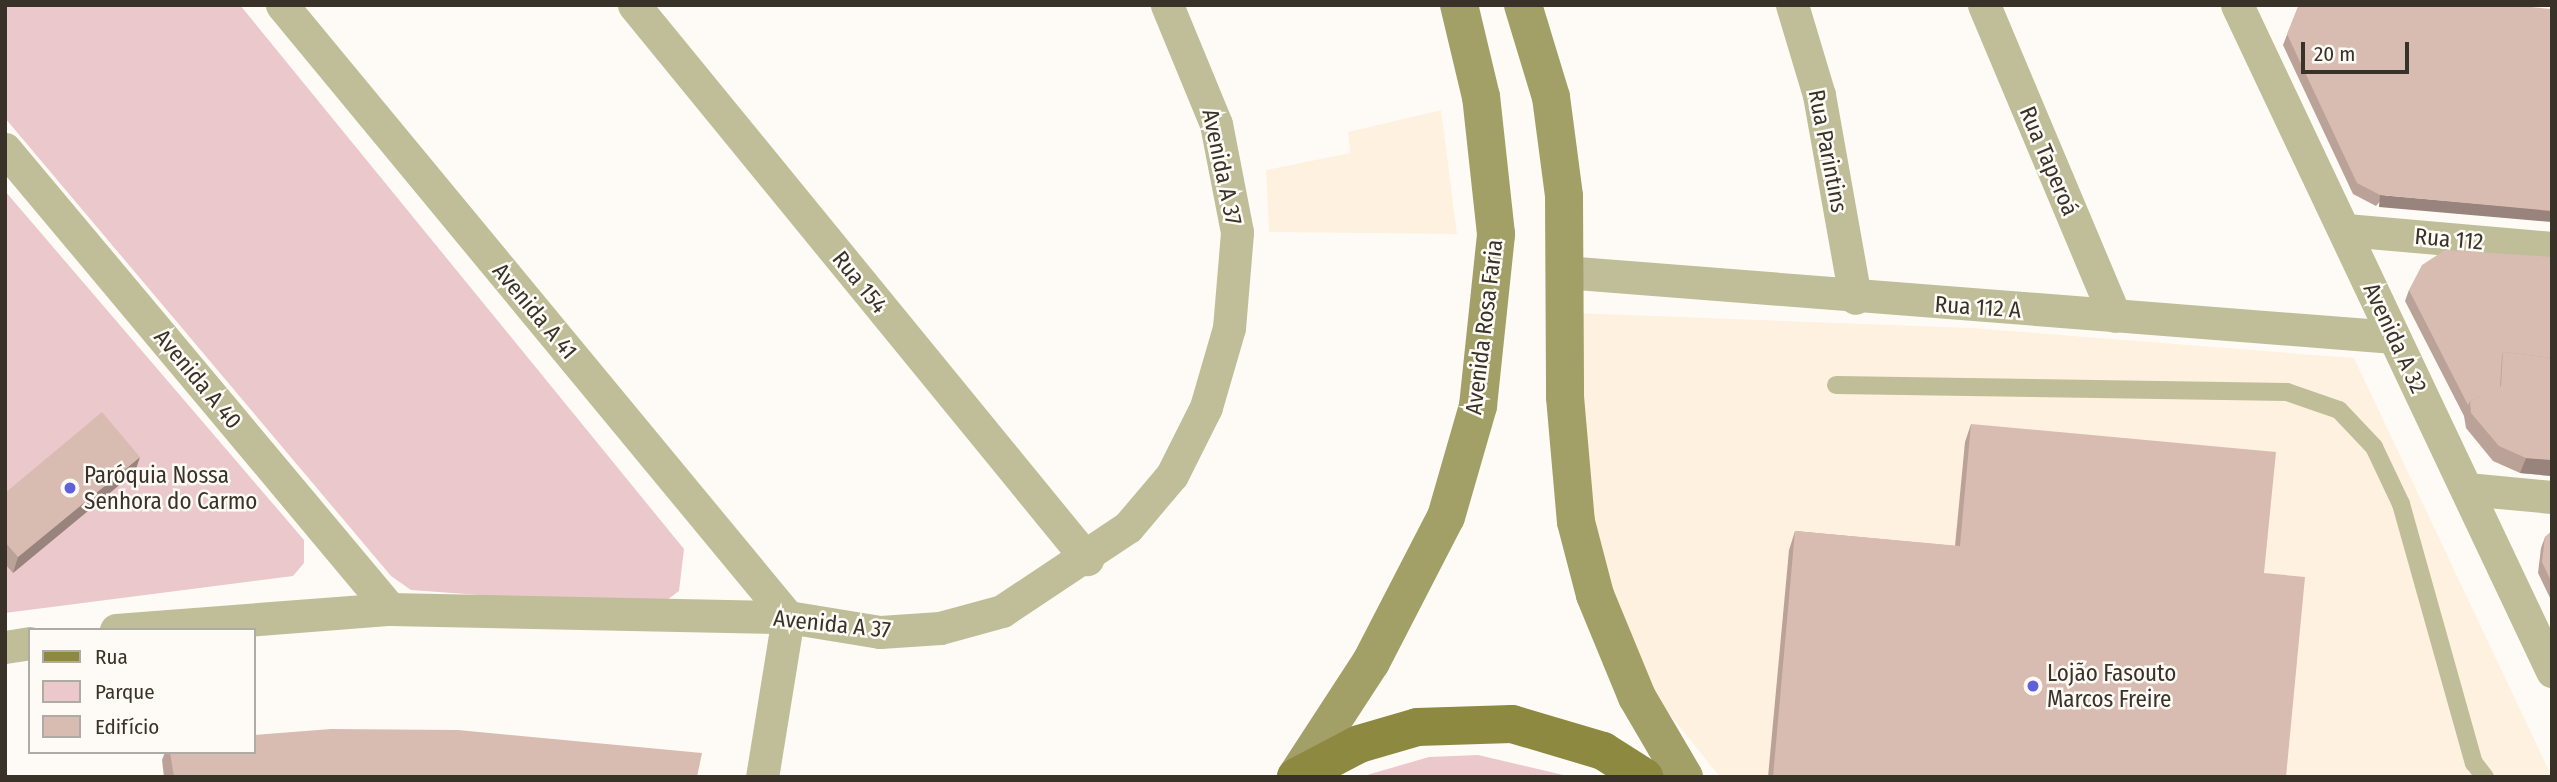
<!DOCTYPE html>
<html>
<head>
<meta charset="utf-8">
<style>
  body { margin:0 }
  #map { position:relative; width:2557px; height:782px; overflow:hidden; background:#fefbf6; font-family:"Fira Sans Condensed",sans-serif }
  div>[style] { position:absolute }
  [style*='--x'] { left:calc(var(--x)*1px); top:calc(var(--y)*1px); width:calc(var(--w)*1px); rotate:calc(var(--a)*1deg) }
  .built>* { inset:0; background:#fff1df }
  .green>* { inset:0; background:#ebc8cb }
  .lane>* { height:18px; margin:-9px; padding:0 9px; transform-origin:9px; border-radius:9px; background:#bfbe98 }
  .street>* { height:33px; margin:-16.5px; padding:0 16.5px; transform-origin:16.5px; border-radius:16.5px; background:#bfbe98 }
  .secondary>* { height:38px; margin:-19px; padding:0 19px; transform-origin:19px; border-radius:19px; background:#a2a067 }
  .primary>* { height:38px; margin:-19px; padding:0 19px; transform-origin:19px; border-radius:19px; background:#8d8940 }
  .wall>* { inset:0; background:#bba298 }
  .shaded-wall>* { inset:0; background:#98847c; transform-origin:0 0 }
  .building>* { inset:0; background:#d9bcb1 }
  .dots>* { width:19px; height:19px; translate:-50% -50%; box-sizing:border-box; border:4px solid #fefbf6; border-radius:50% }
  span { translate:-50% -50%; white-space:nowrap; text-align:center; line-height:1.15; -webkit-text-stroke:5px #fefbf6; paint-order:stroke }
  .street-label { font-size:23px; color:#393229 }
  .poi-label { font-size:23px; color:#393229 }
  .left { translate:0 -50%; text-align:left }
  .frame { position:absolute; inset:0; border:7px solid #393229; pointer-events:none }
  .legend { position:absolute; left:28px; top:628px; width:228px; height:126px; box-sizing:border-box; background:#fefbf6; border:2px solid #afaba4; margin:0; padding:9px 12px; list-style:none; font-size:21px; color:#393229 }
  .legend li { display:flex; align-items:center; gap:14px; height:35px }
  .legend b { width:35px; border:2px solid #afaba4 }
  .scale { position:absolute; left:2301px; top:42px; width:108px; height:32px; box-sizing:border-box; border:4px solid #393229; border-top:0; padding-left:9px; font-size:21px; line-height:24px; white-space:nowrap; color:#393229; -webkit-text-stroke:5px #fefbf6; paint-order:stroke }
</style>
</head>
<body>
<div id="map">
  <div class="built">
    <i style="clip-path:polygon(1441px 110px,1457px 234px,1269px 232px,1266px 170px,1350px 153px,1348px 132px)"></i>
    <i style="clip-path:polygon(1576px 313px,1972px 328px,2354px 358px,2552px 777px,1720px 777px,1658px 700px,1627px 643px,1587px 522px)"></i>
  </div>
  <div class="green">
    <i style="clip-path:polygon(5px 5px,240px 5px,684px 549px,679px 591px,659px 606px,631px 606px,411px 590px,391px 576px,5px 118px)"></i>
    <i style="clip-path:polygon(5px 191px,304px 540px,304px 563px,293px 576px,5px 613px)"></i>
    <i style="clip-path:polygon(1478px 755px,1572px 777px,1360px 777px,1429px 757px)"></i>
  </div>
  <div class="lane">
    <i style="--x:1836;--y:385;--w:451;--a:0.9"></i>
    <i style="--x:2287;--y:392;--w:55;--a:19.1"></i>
    <i style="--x:2339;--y:410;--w:51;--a:46.6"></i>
    <i style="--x:2374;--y:447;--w:63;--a:64.7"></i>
    <i style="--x:2401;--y:504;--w:269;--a:74.3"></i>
    <i style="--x:2474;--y:763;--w:18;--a:52"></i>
  </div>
  <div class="street">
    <i style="--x:282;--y:5;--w:794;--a:50.42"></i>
    <i style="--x:788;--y:617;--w:162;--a:99.2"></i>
    <i style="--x:634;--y:5;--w:716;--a:50.73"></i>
    <i style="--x:1792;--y:5;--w:94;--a:73.3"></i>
    <i style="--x:1819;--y:95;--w:206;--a:79.9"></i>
    <i style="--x:1984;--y:5;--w:337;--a:67.2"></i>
    <i style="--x:2237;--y:5;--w:737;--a:64.69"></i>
    <i style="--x:5;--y:149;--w:600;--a:50.07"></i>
    <i style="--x:2346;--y:230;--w:207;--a:5"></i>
    <i style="--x:1564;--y:272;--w:832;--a:4.48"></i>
    <i style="--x:2467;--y:489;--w:85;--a:5.4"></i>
    <i style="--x:116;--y:630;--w:275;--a:-4.4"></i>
    <i style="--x:390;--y:609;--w:398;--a:1.2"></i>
    <i style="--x:788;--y:617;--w:93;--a:9.3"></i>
    <i style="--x:880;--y:632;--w:60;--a:-3.8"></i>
    <i style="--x:940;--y:628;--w:64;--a:-15.3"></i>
    <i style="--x:1002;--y:611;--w:151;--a:-33.7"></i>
    <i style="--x:1128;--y:527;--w:68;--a:-49.8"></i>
    <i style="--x:1172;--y:475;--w:76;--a:-63.4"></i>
    <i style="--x:1206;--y:407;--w:82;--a:-73.8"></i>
    <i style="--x:1229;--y:328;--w:96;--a:-85.2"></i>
    <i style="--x:1237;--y:232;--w:110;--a:-101"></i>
    <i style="--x:1216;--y:124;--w:129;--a:-112.4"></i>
    <i style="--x:5;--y:647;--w:25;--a:-9"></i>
  </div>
  <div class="secondary">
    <i style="--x:1523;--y:5;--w:96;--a:73.1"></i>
    <i style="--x:1551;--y:97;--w:100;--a:82.5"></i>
    <i style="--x:1564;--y:196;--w:201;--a:89.7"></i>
    <i style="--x:1565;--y:397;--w:125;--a:85"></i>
    <i style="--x:1576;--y:522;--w:75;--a:75.4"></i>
    <i style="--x:1595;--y:595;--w:110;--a:67.6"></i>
    <i style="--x:1637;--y:697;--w:93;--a:59.6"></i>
    <i style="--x:1296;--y:777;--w:137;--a:-56.9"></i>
    <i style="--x:1371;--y:662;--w:163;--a:-62.7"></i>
    <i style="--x:1446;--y:517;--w:116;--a:-73.9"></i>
    <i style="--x:1478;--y:406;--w:173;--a:-84"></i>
    <i style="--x:1496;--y:234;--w:138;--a:-96.2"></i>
    <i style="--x:1481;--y:97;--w:95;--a:-103.4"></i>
  </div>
  <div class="primary">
    <i style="--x:1296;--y:777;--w:71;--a:-27.6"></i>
    <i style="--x:1359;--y:744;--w:60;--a:-16.3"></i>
    <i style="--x:1417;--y:727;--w:95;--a:-1.8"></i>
    <i style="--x:1512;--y:724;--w:95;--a:16.5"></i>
    <i style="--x:1603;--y:751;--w:49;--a:32.4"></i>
  </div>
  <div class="wall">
    <i style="clip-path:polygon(2298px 7px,2552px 9px,2376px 206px,2353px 194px,2283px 45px)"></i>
    <i style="clip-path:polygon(2552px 257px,2552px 476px,2520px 473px,2493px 461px,2466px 428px,2464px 416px,2405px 301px,2409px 290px)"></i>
    <i style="clip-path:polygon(1971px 424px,2264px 573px,2286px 777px,1768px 777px,1789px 550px,1795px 531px,1955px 546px,1965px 442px)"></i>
    <i style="clip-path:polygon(135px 472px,13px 573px,5px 564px,5px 493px)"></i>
    <i style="clip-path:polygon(2552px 531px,2552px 602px,2538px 573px,2541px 548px,2545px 537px)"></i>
    <i style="clip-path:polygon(165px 752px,254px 752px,697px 777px,164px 777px,162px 760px)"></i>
  </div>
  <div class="shaded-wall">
    <i style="left:2380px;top:195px;width:173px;height:12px;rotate:5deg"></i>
    <i style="clip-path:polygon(140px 457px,135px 472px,13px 573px,18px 557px)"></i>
    <i style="clip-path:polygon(2526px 458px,2552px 460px,2552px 476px,2520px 473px)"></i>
  </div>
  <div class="building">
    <i style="clip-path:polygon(2300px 5px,2509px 5px,2552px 9px,2552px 211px,2380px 195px,2357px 183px,2287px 34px,2298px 7px)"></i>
    <i style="clip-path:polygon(2445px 250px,2552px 257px,2552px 358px,2503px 352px,2502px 356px,2500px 387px,2470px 401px,2468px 405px,2409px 290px,2422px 265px)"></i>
    <i style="clip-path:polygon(2503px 352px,2552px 358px,2552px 460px,2526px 458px,2499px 446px,2471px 413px,2470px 401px,2501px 386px)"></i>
    <i style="clip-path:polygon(102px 412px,140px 457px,18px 557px,5px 542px,5px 493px)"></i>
    <i style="clip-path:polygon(1971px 424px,2276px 452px,2264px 573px,2305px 577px,2286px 777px,1773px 777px,1795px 531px,1960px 546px)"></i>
    <i style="clip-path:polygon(2552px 531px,2552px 583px,2542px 562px,2545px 537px)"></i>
    <i style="clip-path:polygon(331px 729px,458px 730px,702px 753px,697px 777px,174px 777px,170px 752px,254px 752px,254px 735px)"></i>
  </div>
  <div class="dots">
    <i style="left:70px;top:488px;background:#5e61d9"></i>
    <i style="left:2033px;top:686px;background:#5e61d9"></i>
  </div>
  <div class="street-label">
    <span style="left:1828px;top:151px;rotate:79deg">Rua Parintins</span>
    <span style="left:2049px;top:161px;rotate:67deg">Rua Taperoá</span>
    <span style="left:1222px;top:167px;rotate:78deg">Avenida A 37</span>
    <span style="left:2449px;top:239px;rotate:5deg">Rua 112</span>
    <span style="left:860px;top:282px;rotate:51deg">Rua 154</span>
    <span style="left:1978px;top:307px;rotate:4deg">Rua 112 A</span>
    <span style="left:535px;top:311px;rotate:50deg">Avenida A 41</span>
    <span style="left:1484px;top:327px;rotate:-83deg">Avenida Rosa Faria</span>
    <span style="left:2395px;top:338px;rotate:65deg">Avenida A 32</span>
    <span style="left:198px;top:379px;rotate:50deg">Avenida A 40</span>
    <span style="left:832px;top:624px;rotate:6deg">Avenida A 37</span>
  </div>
  <div class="poi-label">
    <span class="left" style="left:84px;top:488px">Paróquia Nossa<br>Senhora do Carmo</span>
    <span class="left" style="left:2047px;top:686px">Lojão Fasouto<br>Marcos Freire</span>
  </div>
  <div class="frame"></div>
  <ul class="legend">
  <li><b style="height:9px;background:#8d8940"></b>Rua</li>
  <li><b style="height:19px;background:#ebc8cb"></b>Parque</li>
  <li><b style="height:19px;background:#d9bcb1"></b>Edifício</li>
  </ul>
  <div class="scale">20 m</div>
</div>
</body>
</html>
